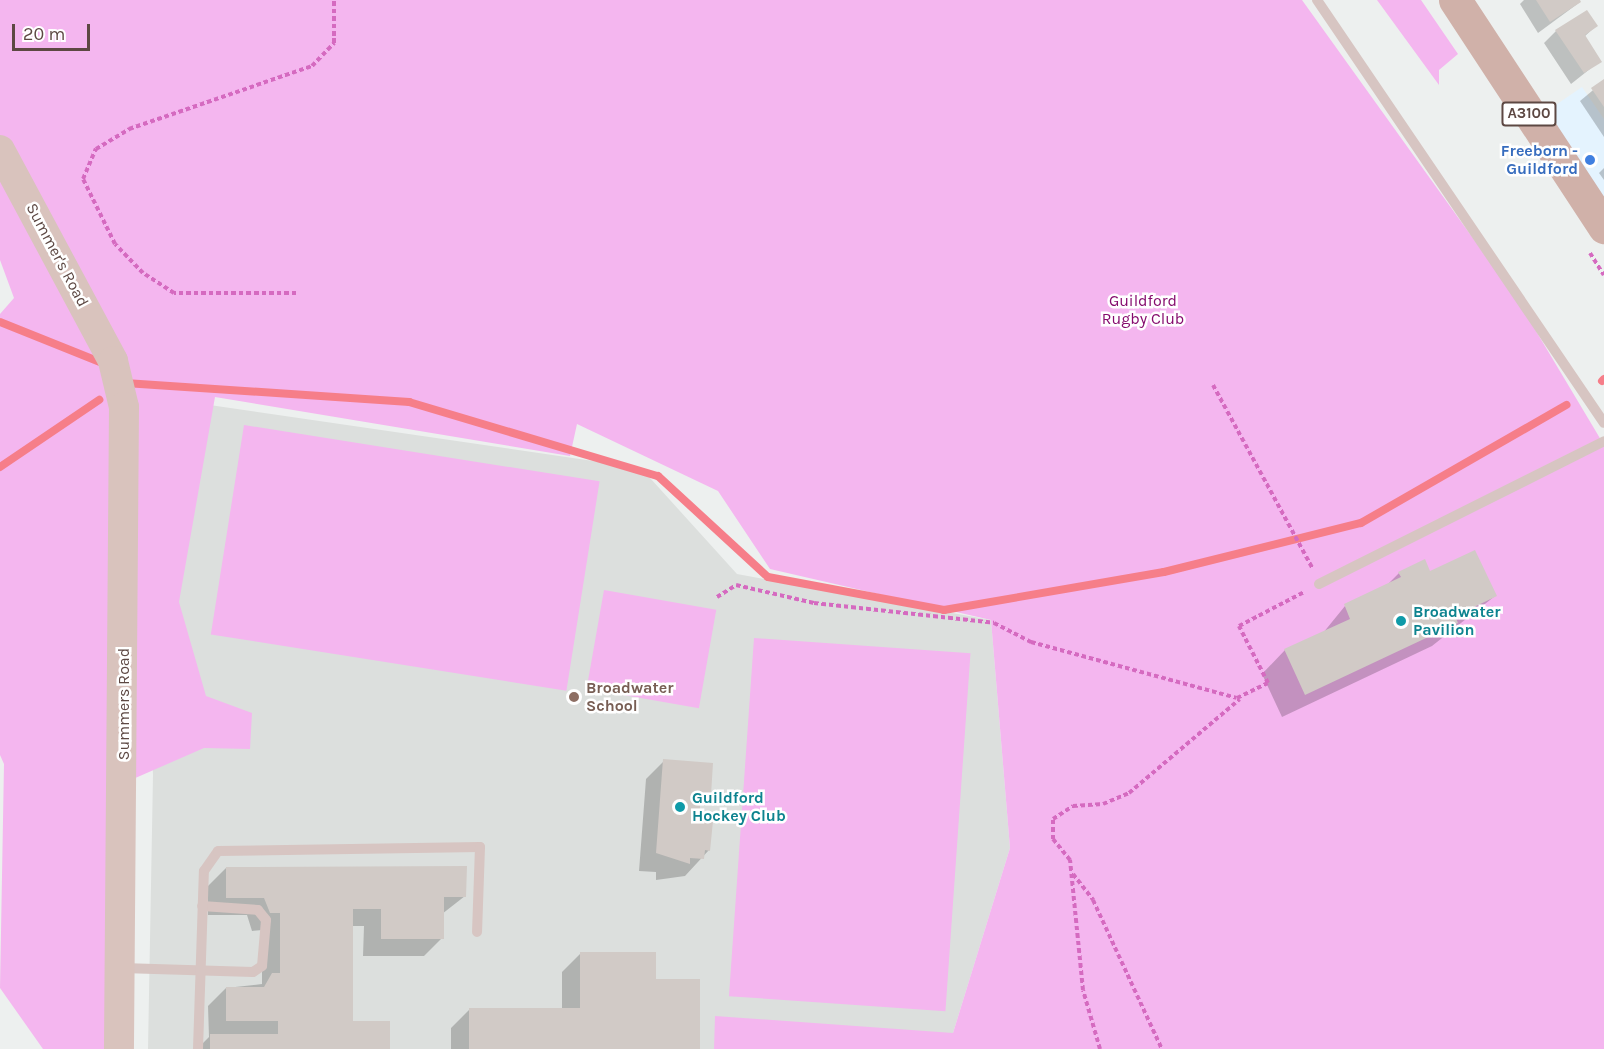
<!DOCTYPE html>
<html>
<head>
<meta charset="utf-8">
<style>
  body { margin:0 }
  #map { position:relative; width:1604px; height:1049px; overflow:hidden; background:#edf0ef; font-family:Karla,sans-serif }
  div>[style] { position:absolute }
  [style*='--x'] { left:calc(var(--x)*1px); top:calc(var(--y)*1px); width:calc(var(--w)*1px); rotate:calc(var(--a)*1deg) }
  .commercial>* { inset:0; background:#e4f3fe }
  .education>* { inset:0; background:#dcdfdd }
  .green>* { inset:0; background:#f4b6ef; transform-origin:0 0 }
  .shadow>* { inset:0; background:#0003 }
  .stream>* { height:8px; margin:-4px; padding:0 4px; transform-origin:4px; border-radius:4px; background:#f67e89 }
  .building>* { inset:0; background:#d1cac6 }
  .path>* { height:4px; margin-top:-2px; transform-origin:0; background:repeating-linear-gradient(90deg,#d56ac0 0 4.5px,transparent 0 7.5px) }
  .lane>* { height:10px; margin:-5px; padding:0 5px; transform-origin:5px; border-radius:5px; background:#d7c5c2 }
  .secondary>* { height:30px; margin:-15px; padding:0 15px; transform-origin:15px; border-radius:15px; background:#d9c3bd }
  .primary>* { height:33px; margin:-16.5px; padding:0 16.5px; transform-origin:16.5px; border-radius:16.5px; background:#d0b1a9 }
  .dots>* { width:16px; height:16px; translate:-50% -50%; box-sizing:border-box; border:3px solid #fff; border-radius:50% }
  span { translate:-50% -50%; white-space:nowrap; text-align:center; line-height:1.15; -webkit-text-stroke:5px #fff; paint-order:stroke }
  .shield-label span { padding:2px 4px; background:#fff; border:2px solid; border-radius:4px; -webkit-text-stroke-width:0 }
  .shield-label { font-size:15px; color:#5d4843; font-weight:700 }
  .shop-label { font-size:16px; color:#366cbe; font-weight:700 }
  .right { translate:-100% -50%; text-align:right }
  .street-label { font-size:16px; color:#5d4843 }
  .park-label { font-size:16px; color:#860c6e }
  .culture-label { font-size:16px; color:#0d838f; font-weight:700 }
  .left { translate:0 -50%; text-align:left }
  .education-label { font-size:16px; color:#785e54; font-weight:700 }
  .scale { position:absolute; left:12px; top:24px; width:78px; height:27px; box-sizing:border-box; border:3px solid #5d4843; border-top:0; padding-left:8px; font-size:18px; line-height:21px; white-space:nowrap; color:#5d4843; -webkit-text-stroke:4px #fff; paint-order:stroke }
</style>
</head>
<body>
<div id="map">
  <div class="commercial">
    <i style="clip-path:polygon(1582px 87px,1604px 119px,1604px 202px,1544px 113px)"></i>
  </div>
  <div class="education">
    <i style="clip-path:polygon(141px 395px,641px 468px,737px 574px,991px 620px,1010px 848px,953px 1033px,955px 1049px,148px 1049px,153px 775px)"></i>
  </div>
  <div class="green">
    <i style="clip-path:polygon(0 0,1302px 0,1518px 301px,1604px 445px,1604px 1049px,714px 1049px,715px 1016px,953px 1033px,1010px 848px,991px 620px,770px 569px,718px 491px,577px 424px,570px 456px,215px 397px,179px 602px,206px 696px,252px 713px,250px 749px,204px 748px,117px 786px,111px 1049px,43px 1049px,0 988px,4px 764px,0 755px,0 314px,14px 298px,0 260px)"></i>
    <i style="clip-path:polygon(1377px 0,1421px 0,1458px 54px,1439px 70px,1439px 85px)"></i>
    <i style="left:244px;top:425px;width:360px;height:212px;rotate:9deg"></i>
    <i style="left:604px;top:590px;width:114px;height:100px;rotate:10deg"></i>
    <i style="left:754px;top:638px;width:217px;height:359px;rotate:4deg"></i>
  </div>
  <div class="shadow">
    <i style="clip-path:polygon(1524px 0,1578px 0,1580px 2px,1538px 33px,1520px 4px)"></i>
    <i style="clip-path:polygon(1596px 26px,1584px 37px,1600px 61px,1571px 84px,1544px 43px,1556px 31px)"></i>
    <i style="clip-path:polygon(1604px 81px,1604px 137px,1580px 101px)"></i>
    <i style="clip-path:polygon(1604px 168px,1604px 180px,1599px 173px)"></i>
    <i style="clip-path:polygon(1399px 573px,1430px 573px,1495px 596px,1432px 646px,1282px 717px,1262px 674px,1285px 650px,1323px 633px,1345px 606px,1386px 586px)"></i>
    <i style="clip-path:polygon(664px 761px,709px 794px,699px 805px,697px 821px,709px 850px,685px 876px,656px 880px,656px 872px,639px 871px,646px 779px)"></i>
    <i style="clip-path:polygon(226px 868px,465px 896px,442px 914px,442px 938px,424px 956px,363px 956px,364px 926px,351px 926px,351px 1023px,388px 1049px,197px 1049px,209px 1037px,208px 1006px,226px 988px,262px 984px,262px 930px,252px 931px,247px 915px,208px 915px,208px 886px)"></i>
    <i style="clip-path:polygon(580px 954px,655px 981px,699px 1049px,451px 1049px,451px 1028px,469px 1010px,562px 1010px,562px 972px)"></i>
  </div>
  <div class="stream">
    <i style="--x:0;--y:322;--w:113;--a:21.8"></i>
    <i style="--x:1602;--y:381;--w:3;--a:-45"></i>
    <i style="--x:125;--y:383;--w:285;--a:3.8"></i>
    <i style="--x:409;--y:402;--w:260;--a:16.6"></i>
    <i style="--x:658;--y:476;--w:149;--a:42.6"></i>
    <i style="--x:768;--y:577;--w:179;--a:10.6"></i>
    <i style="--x:944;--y:610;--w:223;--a:-9.8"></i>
    <i style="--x:1164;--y:572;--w:203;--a:-14"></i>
    <i style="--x:1361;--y:523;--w:237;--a:-29.9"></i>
    <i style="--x:0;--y:467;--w:120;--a:-34.1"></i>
  </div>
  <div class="building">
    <i style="clip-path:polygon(1536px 0,1580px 0,1581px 2px,1550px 22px)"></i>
    <i style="clip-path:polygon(1587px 10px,1598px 26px,1585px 35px,1602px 62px,1584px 73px,1555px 30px)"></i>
    <i style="clip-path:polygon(1604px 79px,1604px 107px,1591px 88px)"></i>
    <i style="clip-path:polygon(1475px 550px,1497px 596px,1455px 616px,1458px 623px,1305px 695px,1284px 649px,1350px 619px,1344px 604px,1401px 577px,1398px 572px,1425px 559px,1430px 571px)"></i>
    <i style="clip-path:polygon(663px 759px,713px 763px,711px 795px,701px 794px,699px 820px,713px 821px,710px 851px,705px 850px,704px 859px,690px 858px,690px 864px,656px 853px)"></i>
    <i style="clip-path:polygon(467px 866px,466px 897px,444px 897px,444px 939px,381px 939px,381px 909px,353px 909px,353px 1021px,390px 1021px,390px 1049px,210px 1049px,210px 1034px,278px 1034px,278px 1021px,226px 1021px,226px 987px,264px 987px,272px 973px,280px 973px,280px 913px,270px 913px,264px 898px,226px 898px,226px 867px)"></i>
    <i style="clip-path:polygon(580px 952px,656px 952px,656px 979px,700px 979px,700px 1049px,469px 1049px,469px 1008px,580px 1008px)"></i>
  </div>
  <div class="path">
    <i style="--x:1590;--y:253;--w:26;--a:58"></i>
    <i style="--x:296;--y:293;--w:122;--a:180"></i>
    <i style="--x:174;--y:293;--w:37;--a:-147"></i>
    <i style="--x:143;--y:273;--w:40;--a:-134"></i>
    <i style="--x:115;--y:244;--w:72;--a:-116.2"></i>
    <i style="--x:83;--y:179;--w:33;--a:-67"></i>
    <i style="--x:96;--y:149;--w:39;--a:-31"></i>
    <i style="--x:129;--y:129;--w:194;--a:-19"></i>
    <i style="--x:312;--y:66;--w:32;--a:-46"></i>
    <i style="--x:334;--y:43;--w:43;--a:-90"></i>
    <i style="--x:1213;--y:385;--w:209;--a:61.5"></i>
    <i style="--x:717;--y:597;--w:22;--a:-32"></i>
    <i style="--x:736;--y:585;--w:80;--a:13"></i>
    <i style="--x:814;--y:603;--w:181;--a:6.3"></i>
    <i style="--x:994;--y:623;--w:42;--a:27.2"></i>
    <i style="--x:1031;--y:642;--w:213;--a:15.2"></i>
    <i style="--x:1237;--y:698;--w:34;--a:-26"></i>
    <i style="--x:1268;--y:683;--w:64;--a:-117"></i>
    <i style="--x:1239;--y:626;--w:73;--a:-27.6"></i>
    <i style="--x:1073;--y:874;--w:33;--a:52"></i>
    <i style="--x:1093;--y:900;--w:164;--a:65.2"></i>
    <i style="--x:1100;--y:1049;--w:61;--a:-106.1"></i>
    <i style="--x:1083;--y:990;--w:131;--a:-95.7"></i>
    <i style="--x:1070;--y:860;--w:27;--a:-129"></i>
    <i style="--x:1053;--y:839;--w:20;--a:-90"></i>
    <i style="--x:1053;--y:819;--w:24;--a:-33"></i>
    <i style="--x:1073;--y:806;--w:30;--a:-4"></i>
    <i style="--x:1103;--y:804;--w:28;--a:-23"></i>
    <i style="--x:1129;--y:793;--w:145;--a:-40.3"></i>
  </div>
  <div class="lane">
    <i style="--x:1317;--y:0;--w:511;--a:55.84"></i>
    <i style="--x:1319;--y:584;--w:319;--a:-26.6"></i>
    <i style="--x:122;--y:968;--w:131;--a:1.7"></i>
    <i style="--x:253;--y:972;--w:11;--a:-34"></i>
    <i style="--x:262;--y:966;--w:46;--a:-85"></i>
    <i style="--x:266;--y:920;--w:13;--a:-129"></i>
    <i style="--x:258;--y:910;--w:56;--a:-175.9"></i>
    <i style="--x:198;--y:1049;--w:178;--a:-88.1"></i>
    <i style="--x:204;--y:871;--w:24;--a:-55"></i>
    <i style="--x:218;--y:851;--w:262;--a:-0.9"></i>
    <i style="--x:480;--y:847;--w:85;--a:92"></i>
  </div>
  <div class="secondary">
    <i style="--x:0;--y:150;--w:239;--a:61.8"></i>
    <i style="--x:113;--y:361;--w:47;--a:76.6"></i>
    <i style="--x:124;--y:407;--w:642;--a:90.45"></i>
  </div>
  <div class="primary">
    <i style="--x:1455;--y:0;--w:272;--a:56.7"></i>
  </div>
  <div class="dots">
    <i style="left:1590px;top:160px;background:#3f7fe0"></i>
    <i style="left:1401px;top:621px;background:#0f9aa8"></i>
    <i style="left:574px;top:697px;background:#8d6e63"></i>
    <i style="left:680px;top:807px;background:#0f9aa8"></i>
  </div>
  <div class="shield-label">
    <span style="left:1529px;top:114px">A3100</span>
  </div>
  <div class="shop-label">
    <span class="right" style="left:1578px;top:160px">Freeborn -<br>Guildford</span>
  </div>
  <div class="street-label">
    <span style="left:57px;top:255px;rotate:62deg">Summer's Road</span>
    <span style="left:124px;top:704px;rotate:-90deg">Summers Road</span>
  </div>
  <div class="park-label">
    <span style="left:1143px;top:310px">Guildford<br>Rugby Club</span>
  </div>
  <div class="culture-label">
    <span class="left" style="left:1413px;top:621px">Broadwater<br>Pavilion</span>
    <span class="left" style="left:692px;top:807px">Guildford<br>Hockey Club</span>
  </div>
  <div class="education-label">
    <span class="left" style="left:586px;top:697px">Broadwater<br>School</span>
  </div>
  <div class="scale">20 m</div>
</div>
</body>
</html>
